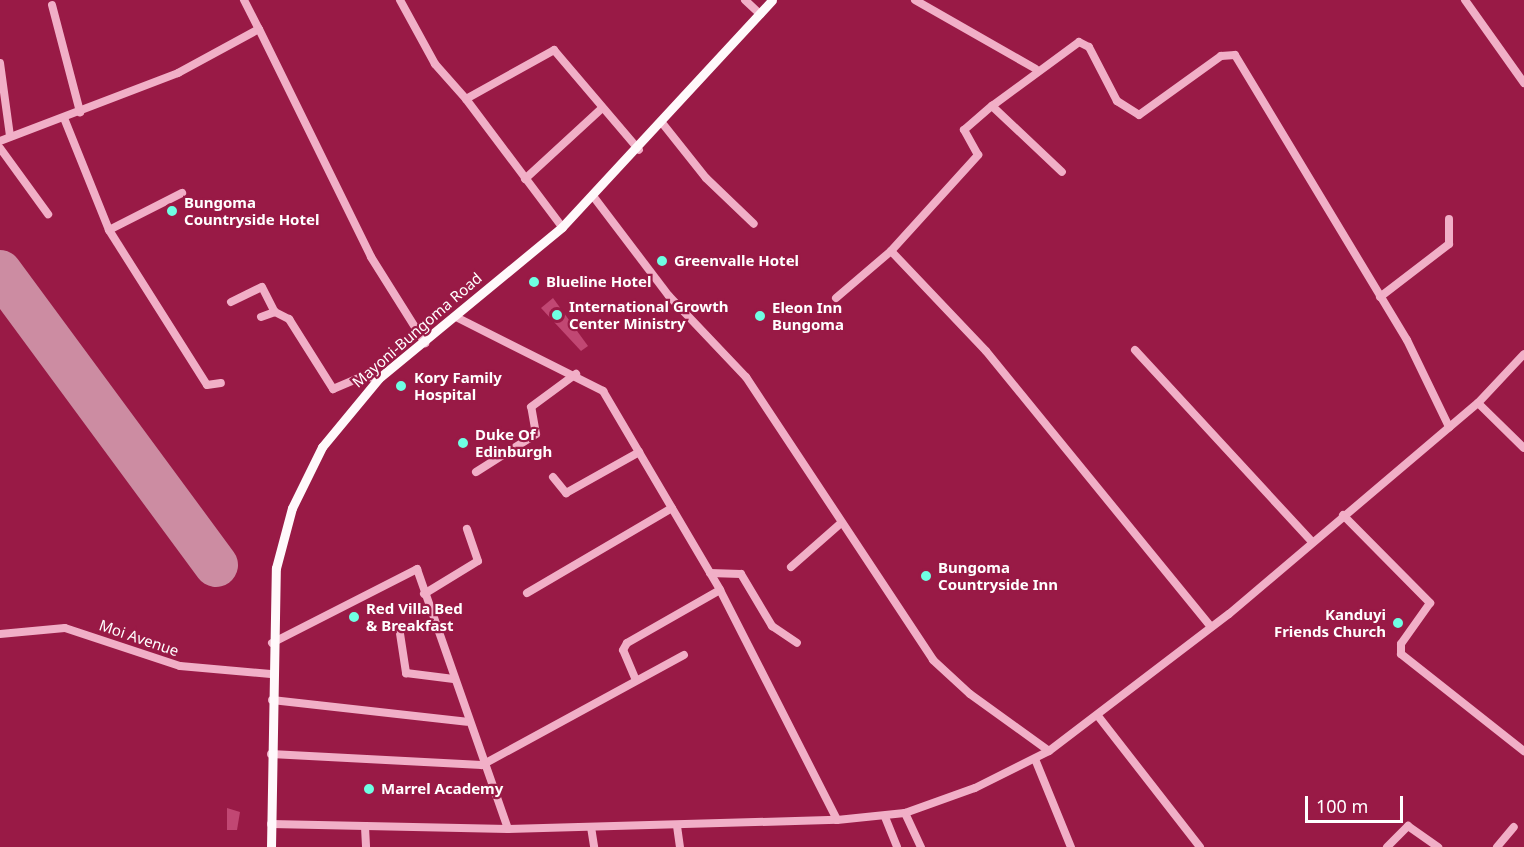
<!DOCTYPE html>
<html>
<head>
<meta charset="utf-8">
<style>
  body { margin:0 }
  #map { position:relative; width:1524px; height:847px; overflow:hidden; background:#991a46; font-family:"Noto Sans",sans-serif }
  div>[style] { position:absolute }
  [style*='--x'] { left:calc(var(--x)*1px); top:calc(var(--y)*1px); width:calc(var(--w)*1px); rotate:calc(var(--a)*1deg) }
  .runway>* { height:44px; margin:-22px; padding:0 22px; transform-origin:22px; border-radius:22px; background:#cc8ca2 }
  .building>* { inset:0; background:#c14773 }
  .minor>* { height:8px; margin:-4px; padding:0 4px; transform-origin:4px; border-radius:4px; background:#f1afc7 }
  .major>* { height:9px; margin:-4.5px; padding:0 4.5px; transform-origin:4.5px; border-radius:4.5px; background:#fff9fb }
  .dots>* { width:16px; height:16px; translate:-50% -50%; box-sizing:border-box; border:3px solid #991a46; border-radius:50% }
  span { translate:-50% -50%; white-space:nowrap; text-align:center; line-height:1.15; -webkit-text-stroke:4.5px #991a46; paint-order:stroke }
  .poi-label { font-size:15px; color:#fff; font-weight:700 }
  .left { translate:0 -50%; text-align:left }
  .right { translate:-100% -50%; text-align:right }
  .street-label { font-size:15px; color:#fff }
  .scale { position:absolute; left:1305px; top:796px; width:98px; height:27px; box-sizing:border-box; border:3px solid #fff; border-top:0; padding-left:8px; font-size:18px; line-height:21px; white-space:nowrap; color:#fff; -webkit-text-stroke:4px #991a46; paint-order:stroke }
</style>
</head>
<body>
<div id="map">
  <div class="runway">
    <i style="--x:0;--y:272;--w:364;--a:53.6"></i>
  </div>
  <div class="building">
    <i style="clip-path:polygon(553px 298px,588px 346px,581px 351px,541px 308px)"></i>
    <i style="clip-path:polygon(227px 808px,240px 812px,237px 830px,227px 830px)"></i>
  </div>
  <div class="minor">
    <i style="--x:244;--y:0;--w:33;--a:63"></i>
    <i style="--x:400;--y:0;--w:73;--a:61.3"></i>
    <i style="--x:435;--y:64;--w:47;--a:48.5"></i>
    <i style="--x:466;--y:99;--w:101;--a:-29.1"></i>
    <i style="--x:554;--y:50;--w:131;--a:49.6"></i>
    <i style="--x:745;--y:0;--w:21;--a:43"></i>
    <i style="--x:915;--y:0;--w:139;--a:29.7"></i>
    <i style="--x:1465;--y:0;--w:102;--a:54.6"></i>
    <i style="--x:52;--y:5;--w:111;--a:75.3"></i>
    <i style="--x:0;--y:63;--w:74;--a:82.2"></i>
    <i style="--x:466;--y:99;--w:160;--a:53.1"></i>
    <i style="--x:992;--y:106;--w:108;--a:-36.3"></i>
    <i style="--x:1079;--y:42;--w:11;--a:27"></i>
    <i style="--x:1089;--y:47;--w:61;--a:62.6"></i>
    <i style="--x:1117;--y:101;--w:26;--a:32"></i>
    <i style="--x:1139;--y:115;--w:101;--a:-35.7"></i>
    <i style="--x:1221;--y:56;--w:14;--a:-4"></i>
    <i style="--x:1235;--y:55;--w:333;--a:58.9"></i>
    <i style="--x:1407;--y:340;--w:97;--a:64.2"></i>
    <i style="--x:64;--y:118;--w:121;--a:68.1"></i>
    <i style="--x:109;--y:230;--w:82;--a:-26.9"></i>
    <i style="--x:663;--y:124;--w:69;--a:51.5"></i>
    <i style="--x:706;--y:178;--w:66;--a:43.8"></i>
    <i style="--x:0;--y:141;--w:191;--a:-20.9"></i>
    <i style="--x:178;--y:73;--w:92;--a:-28.5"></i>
    <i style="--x:259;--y:29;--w:254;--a:63.8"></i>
    <i style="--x:371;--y:257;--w:102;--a:57.9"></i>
    <i style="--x:0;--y:148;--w:82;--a:54"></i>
    <i style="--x:525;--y:179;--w:103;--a:-42.6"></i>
    <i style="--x:593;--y:196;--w:126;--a:52.8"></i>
    <i style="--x:669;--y:296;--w:112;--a:46.5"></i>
    <i style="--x:746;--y:377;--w:339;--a:56.5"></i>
    <i style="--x:933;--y:660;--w:50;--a:42.6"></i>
    <i style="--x:970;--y:694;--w:97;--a:35.8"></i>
    <i style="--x:109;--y:230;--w:183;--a:57.7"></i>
    <i style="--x:207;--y:385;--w:14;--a:-8"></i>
    <i style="--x:891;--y:251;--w:138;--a:46.5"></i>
    <i style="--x:986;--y:351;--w:356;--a:50.8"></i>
    <i style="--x:1380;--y:297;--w:87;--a:-37.5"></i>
    <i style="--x:1449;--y:244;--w:25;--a:-90"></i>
    <i style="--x:836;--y:298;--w:72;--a:-40.5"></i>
    <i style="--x:891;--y:251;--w:130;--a:-47.8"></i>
    <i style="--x:978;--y:155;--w:29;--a:-119"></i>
    <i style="--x:964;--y:130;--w:37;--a:-41"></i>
    <i style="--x:992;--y:106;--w:96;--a:43.3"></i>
    <i style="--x:231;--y:302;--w:34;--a:-26"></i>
    <i style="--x:262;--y:287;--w:28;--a:63"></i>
    <i style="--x:261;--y:317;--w:15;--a:-20"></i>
    <i style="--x:275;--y:312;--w:16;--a:27"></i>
    <i style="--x:289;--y:319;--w:83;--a:57.8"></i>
    <i style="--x:333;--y:389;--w:30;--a:-23"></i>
    <i style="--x:361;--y:377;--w:18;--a:3"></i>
    <i style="--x:456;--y:317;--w:165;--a:26.7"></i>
    <i style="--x:603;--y:391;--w:231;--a:59.5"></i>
    <i style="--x:720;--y:590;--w:258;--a:63"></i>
    <i style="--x:1135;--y:350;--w:261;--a:47.3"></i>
    <i style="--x:1478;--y:403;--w:64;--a:44.4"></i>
    <i style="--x:476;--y:472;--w:71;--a:-32.3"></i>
    <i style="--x:536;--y:434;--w:27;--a:-100"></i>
    <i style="--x:531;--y:407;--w:56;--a:-36.3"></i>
    <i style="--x:553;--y:477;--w:21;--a:51"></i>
    <i style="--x:566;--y:493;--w:84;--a:-29.3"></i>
    <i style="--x:1343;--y:515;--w:124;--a:45.3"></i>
    <i style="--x:1430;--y:603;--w:50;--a:125.3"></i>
    <i style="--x:1401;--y:644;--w:10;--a:90"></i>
    <i style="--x:1401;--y:654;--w:157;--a:38.3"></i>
    <i style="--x:791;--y:567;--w:67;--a:-41.3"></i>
    <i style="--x:710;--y:573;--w:31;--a:2"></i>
    <i style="--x:741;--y:574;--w:61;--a:59.2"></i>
    <i style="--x:772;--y:626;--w:30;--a:34"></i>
    <i style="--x:527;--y:593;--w:168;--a:-30.4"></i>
    <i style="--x:424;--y:594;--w:63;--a:-31.4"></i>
    <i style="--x:478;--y:561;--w:34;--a:-109"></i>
    <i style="--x:399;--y:627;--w:47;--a:81.3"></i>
    <i style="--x:406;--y:673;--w:48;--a:7.1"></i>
    <i style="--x:0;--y:634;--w:65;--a:-5.3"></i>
    <i style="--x:65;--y:628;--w:121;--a:18.3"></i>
    <i style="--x:180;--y:666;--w:91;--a:5"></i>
    <i style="--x:272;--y:643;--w:163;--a:-27"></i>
    <i style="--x:417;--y:569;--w:275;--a:70.7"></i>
    <i style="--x:635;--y:678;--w:30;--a:-113"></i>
    <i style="--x:623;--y:650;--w:8;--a:-60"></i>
    <i style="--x:627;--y:643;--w:107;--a:-29.7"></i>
    <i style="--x:272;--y:700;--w:196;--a:6.4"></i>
    <i style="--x:1098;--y:716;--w:166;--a:52.1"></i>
    <i style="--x:271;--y:754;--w:211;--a:3"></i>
    <i style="--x:482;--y:765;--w:230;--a:-28.6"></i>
    <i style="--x:1035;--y:759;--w:95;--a:67.8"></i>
    <i style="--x:905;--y:813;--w:38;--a:65"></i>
    <i style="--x:885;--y:817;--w:32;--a:68"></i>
    <i style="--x:271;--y:824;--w:237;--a:1.2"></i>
    <i style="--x:508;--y:829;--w:329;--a:-1.6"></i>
    <i style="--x:837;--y:820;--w:68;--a:-5.9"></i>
    <i style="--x:905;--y:813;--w:74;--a:-19.7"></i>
    <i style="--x:975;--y:788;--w:83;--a:-26.6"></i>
    <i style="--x:1049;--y:751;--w:226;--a:-37.3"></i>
    <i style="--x:1229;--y:614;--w:326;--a:-40.3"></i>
    <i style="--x:1478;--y:403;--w:67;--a:-46.8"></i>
    <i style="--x:677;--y:826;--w:21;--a:82"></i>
    <i style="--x:365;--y:827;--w:20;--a:87"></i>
    <i style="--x:591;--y:827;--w:20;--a:81"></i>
    <i style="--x:1387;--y:847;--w:30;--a:-45"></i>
    <i style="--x:1408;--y:826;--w:37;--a:35"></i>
    <i style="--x:1497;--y:847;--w:26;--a:-50"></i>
  </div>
  <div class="major">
    <i style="--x:271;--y:847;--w:279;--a:-89"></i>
    <i style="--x:276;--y:568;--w:62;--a:-75.1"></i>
    <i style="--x:292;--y:508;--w:68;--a:-63.8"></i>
    <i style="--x:322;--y:447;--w:89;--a:-50.4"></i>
    <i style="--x:379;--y:378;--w:237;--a:-39.5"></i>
    <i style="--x:562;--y:227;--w:309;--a:-47.2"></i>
  </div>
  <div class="dots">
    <i style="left:172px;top:211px;background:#6fffe3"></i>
    <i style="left:662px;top:261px;background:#6fffe3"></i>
    <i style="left:534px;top:282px;background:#6fffe3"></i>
    <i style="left:557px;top:315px;background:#6fffe3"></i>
    <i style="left:760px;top:316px;background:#6fffe3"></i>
    <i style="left:401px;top:386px;background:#6fffe3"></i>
    <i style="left:463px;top:443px;background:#6fffe3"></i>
    <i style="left:926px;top:576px;background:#6fffe3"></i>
    <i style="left:354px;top:617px;background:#6fffe3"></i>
    <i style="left:1398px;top:623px;background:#6fffe3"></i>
    <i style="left:369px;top:789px;background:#6fffe3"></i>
  </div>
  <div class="poi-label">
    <span class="left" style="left:184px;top:211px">Bungoma<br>Countryside Hotel</span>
    <span class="left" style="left:674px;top:261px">Greenvalle Hotel</span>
    <span class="left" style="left:546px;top:282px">Blueline Hotel</span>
    <span class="left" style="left:569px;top:315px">International Growth<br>Center Ministry</span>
    <span class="left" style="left:772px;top:316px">Eleon Inn<br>Bungoma</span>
    <span class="left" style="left:414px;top:386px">Kory Family<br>Hospital</span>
    <span class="left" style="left:475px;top:443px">Duke Of<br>Edinburgh</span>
    <span class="left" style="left:938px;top:576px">Bungoma<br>Countryside Inn</span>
    <span class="left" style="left:366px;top:617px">Red Villa Bed<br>&amp; Breakfast</span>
    <span class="right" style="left:1386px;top:623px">Kanduyi<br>Friends Church</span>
    <span class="left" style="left:381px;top:789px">Marrel Academy</span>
  </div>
  <div class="street-label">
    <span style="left:417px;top:330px;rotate:-41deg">Mayoni-Bungoma Road</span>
    <span style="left:139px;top:638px;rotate:19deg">Moi Avenue</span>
  </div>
  <div class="scale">100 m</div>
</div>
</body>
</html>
